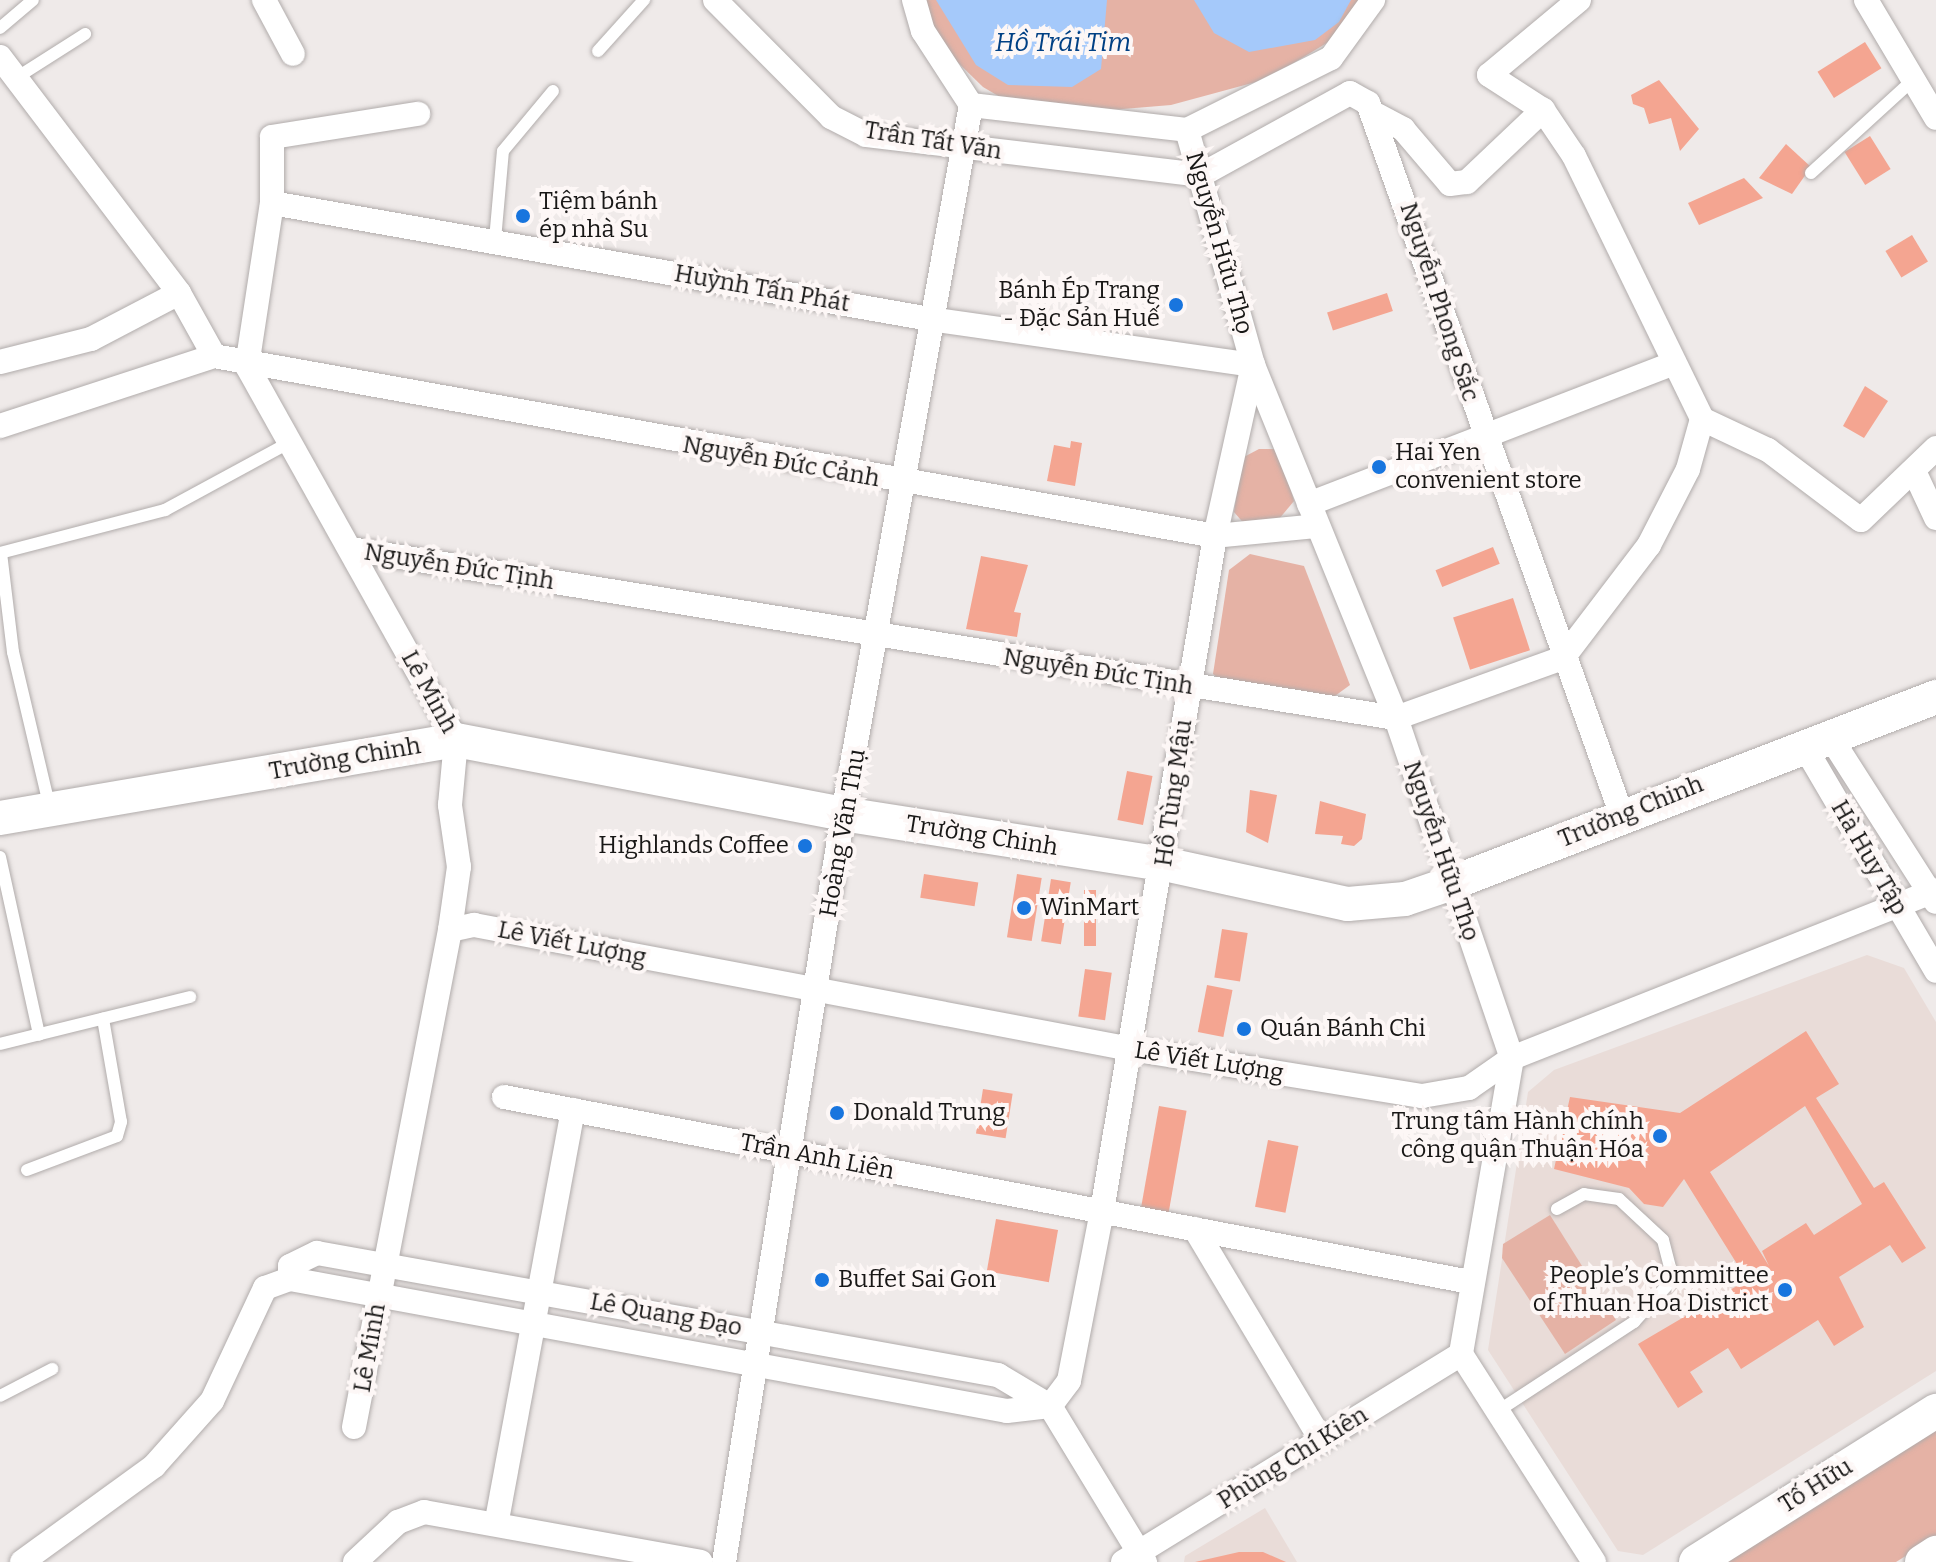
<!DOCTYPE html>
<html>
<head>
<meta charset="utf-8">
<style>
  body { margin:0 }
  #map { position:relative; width:1936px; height:1562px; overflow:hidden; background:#efeae9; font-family:Bitter,serif }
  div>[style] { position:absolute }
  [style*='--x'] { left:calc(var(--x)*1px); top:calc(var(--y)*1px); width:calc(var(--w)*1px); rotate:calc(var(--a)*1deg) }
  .built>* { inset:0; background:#e9dcd8 }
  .green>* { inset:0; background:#e5b2a5 }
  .water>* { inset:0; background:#a5c9fa }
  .building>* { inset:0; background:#f4a591; transform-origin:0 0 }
  .roads { filter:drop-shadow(0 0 2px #b1acab) drop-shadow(0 0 2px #b1acab) }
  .lane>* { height:12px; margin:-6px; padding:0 6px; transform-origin:6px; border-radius:6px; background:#fff }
  .street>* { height:24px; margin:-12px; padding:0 12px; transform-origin:12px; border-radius:12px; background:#fff }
  .secondary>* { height:34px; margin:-17px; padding:0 17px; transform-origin:17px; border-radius:17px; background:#fff }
  .dots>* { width:22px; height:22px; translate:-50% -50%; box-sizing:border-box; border:4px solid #fdf7f6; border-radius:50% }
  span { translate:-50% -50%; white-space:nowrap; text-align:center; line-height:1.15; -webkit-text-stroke:8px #fdf7f6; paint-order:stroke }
  .street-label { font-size:24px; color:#181716 }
  .poi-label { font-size:24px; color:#181716 }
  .left { translate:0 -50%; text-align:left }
  .right { translate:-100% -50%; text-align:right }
  .water-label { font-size:26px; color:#004084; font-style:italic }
</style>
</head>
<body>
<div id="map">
  <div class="built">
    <i style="clip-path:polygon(1867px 955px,1904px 968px,1936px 1022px,1936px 1371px,1643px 1555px,1618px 1551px,1488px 1350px,1528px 1092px,1554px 1070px)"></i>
    <i style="clip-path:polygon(1265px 1508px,1297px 1562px,1184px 1562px,1185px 1556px)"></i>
  </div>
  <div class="green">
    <i style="clip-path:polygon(922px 0,1364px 0,1345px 32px,1267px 79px,1171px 105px,1099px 111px,1000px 97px,983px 87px,942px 47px)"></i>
    <i style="clip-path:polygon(1259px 449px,1279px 449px,1294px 501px,1279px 519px,1246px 526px,1234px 512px,1242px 458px)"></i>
    <i style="clip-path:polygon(1250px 554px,1304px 566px,1350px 685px,1328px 701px,1229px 687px,1213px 674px,1229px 570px)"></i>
    <i style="clip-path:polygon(1550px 1215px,1616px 1320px,1565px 1354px,1502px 1258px,1503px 1244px)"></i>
    <i style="clip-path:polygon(1936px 1428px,1936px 1537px,1896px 1562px,1723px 1562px)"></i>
  </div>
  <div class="water">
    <i style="clip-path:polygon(936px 0,1107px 0,1101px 69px,1072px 87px,1008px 85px,976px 65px)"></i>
    <i style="clip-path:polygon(1194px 0,1351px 0,1339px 22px,1315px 40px,1249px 52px,1214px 33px)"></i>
  </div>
  <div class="building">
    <i style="left:1865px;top:42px;width:31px;height:56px;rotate:58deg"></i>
    <i style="clip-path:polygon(1659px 80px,1699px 129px,1680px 151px,1671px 118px,1649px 124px,1644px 108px,1633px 104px,1631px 95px)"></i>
    <i style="left:1870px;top:136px;width:39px;height:30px;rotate:58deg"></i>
    <i style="clip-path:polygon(1786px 144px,1811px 167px,1792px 194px,1759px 178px)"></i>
    <i style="clip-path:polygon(1744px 178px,1763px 198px,1699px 225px,1688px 203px)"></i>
    <i style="left:1912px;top:235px;width:31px;height:31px;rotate:59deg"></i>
    <i style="left:1387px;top:293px;width:19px;height:63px;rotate:72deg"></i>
    <i style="clip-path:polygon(1865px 386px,1888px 401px,1864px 438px,1843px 426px)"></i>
    <i style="clip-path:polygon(1071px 441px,1082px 443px,1075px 486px,1047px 481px,1054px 445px,1070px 448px)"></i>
    <i style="left:1493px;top:547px;width:18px;height:62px;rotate:68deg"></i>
    <i style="clip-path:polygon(981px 556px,1028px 565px,1014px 612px,1021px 613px,1017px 637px,966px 629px)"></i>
    <i style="left:1513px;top:598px;width:55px;height:63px;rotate:72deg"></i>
    <i style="left:1127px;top:771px;width:26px;height:50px;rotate:11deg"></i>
    <i style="clip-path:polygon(1250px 790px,1277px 795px,1268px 843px,1246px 832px)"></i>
    <i style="clip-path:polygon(1320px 801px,1366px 814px,1362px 839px,1354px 846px,1341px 844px,1343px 836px,1315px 834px)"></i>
    <i style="left:924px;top:874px;width:55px;height:24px;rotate:9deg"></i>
    <i style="left:1017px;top:874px;width:25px;height:64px;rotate:9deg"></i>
    <i style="left:1051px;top:879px;width:20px;height:63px;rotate:9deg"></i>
    <i style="left:1084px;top:890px;width:12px;height:56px"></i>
    <i style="left:1222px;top:929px;width:26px;height:49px;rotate:9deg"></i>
    <i style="left:1085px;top:969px;width:27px;height:48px;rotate:8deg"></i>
    <i style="left:1207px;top:985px;width:26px;height:48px;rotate:11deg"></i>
    <i style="clip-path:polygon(evenodd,1806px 1031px,1839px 1084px,1816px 1098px,1874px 1188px,1884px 1182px,1926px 1248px,1902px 1263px,1890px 1245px,1839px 1277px,1864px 1327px,1834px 1346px,1818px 1320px,1741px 1369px,1728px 1348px,1690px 1372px,1703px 1392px,1678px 1408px,1638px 1344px,1747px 1280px,1684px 1179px,1663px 1207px,1644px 1204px,1629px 1188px,1554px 1169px,1570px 1097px,1680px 1113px,1806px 1031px,1805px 1106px,1862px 1204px,1814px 1235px,1806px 1223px,1762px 1251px,1769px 1266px,1710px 1172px,1805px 1106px)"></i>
    <i style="left:983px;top:1089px;width:30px;height:45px;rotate:9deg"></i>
    <i style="left:1159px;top:1106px;width:28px;height:109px;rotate:10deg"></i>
    <i style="left:1268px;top:1140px;width:31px;height:68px;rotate:11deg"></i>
    <i style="left:996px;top:1219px;width:63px;height:53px;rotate:10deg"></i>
    <i style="clip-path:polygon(1239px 1552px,1263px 1552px,1286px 1562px,1195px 1562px)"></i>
  </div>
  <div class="roads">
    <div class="lane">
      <i style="--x:0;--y:28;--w:43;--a:-40.3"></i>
      <i style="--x:598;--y:51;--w:69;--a:-48"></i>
      <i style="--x:16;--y:78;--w:82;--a:-32.5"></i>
      <i style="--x:1811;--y:173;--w:138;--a:-42.4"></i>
      <i style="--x:495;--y:240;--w:89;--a:-84.9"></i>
      <i style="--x:503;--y:151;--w:78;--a:-50.2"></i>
      <i style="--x:0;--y:553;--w:171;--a:-14.6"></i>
      <i style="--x:165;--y:510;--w:145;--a:-28.5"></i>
      <i style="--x:1;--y:553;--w:100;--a:83.1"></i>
      <i style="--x:13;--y:652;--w:160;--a:76.7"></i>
      <i style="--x:0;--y:857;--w:182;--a:77.6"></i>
      <i style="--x:0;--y:1044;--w:196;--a:-13.9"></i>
      <i style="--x:27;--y:1170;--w:96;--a:-20.7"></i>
      <i style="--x:117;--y:1136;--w:15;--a:-74"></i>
      <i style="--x:121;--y:1122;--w:105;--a:-99.9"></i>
      <i style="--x:0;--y:1396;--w:59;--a:-27.4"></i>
      <i style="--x:1498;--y:1411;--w:163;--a:-33.2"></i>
      <i style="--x:1634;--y:1322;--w:58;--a:-47.8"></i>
      <i style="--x:1673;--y:1279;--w:40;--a:-104.4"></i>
      <i style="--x:1663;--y:1240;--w:60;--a:-137"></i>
      <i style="--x:1619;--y:1199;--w:35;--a:-172"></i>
      <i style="--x:1584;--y:1194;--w:31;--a:151"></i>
    </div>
    <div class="street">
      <i style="--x:264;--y:0;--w:61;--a:61.8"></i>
      <i style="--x:715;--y:0;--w:165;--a:45.2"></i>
      <i style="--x:831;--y:117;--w:39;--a:27"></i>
      <i style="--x:866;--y:135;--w:337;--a:6.8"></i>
      <i style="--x:1201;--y:175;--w:170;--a:-28.8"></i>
      <i style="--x:1350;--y:93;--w:21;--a:29"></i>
      <i style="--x:1368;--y:103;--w:757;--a:70.39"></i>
      <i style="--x:914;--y:0;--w:32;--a:74"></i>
      <i style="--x:923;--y:31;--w:88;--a:57"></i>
      <i style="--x:971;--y:105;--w:217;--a:6.6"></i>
      <i style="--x:1187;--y:130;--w:161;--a:-26.6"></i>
      <i style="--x:1331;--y:58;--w:72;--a:-54.1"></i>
      <i style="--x:1579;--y:0;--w:117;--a:140.2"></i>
      <i style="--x:1489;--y:75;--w:64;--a:32.9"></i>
      <i style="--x:1543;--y:110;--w:55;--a:56"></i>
      <i style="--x:1574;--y:156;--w:292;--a:64"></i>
      <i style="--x:1702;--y:419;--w:73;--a:25.2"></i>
      <i style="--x:1768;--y:450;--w:116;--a:37"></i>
      <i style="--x:1861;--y:520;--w:104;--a:-43.8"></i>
      <i style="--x:1866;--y:0;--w:137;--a:59.3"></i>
      <i style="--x:0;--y:57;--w:296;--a:52.8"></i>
      <i style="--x:179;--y:293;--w:72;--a:60.9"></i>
      <i style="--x:214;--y:356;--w:1017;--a:10.19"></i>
      <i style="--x:1215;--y:536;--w:102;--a:-5.6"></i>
      <i style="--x:1377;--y:115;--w:30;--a:28"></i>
      <i style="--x:1403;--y:129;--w:72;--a:49.5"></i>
      <i style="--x:1450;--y:184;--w:17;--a:-7"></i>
      <i style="--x:1467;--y:182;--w:105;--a:-43.5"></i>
      <i style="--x:1187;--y:130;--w:244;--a:74.3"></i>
      <i style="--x:1253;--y:365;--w:381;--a:67.9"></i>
      <i style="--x:1396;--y:718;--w:359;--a:71.2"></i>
      <i style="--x:1512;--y:1058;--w:300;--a:99.8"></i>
      <i style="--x:1461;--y:1354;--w:247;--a:57.4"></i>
      <i style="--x:272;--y:203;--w:668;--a:10"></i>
      <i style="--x:930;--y:319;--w:326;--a:8.1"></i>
      <i style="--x:1253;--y:365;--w:175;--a:102.5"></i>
      <i style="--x:1215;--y:536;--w:684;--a:99.5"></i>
      <i style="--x:1102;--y:1211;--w:173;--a:101"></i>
      <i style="--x:1069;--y:1381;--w:31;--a:127"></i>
      <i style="--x:0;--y:362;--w:94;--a:-14.2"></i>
      <i style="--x:91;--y:339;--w:99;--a:-27.6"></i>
      <i style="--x:0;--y:426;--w:225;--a:-18.1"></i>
      <i style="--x:1914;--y:471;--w:52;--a:64.9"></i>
      <i style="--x:1309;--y:504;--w:387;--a:-21.1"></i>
      <i style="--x:351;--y:549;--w:1059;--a:9.19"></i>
      <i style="--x:1396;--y:718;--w:177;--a:-19.8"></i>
      <i style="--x:1563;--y:658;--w:142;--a:-52.7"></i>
      <i style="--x:1649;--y:545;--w:85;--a:-62.8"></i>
      <i style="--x:1688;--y:469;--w:52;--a:-74.4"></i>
      <i style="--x:1829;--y:735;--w:198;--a:57.4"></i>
      <i style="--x:1803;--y:744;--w:263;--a:59.6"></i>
      <i style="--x:450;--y:930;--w:25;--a:-12"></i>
      <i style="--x:474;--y:925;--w:669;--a:10.69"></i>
      <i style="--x:1131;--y:1049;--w:295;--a:9.2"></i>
      <i style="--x:1422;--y:1096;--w:48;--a:-9.7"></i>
      <i style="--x:1469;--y:1088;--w:52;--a:-34.9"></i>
      <i style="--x:1512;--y:1058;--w:456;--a:-21.6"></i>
      <i style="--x:504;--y:1097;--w:984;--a:10.84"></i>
      <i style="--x:1195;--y:1229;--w:247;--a:59.1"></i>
      <i style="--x:290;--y:1279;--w:13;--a:-90"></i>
      <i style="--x:290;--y:1266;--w:30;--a:-26"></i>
      <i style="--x:317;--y:1253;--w:692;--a:10.16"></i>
      <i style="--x:998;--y:1375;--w:61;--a:30.8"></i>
      <i style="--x:1050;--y:1406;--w:183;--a:58.7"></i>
      <i style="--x:354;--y:1427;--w:506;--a:-79.07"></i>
      <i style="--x:450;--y:930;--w:64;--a:-81.9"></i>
      <i style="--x:459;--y:867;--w:63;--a:-98.3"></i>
      <i style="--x:450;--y:805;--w:65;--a:-84.7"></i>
      <i style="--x:456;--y:740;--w:428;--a:-119.2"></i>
      <i style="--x:247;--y:366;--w:165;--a:-81.3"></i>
      <i style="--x:272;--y:203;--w:66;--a:-90"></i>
      <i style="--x:272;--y:137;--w:148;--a:-9"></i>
      <i style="--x:497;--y:1520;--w:417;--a:-79.5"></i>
      <i style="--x:22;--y:1562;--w:163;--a:-36"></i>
      <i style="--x:154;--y:1466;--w:87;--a:-48.3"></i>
      <i style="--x:212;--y:1401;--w:125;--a:-64.9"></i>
      <i style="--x:265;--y:1288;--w:27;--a:-20"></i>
      <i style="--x:290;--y:1279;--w:729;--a:10.43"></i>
      <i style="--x:1007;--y:1411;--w:43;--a:-6.6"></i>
      <i style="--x:355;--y:1562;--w:59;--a:-42.9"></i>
      <i style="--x:398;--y:1522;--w:28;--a:-21"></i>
      <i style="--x:424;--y:1512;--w:281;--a:10.2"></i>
      <i style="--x:724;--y:1562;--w:757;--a:-80.96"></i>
      <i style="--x:843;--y:814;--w:720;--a:-79.77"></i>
      <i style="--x:1123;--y:1562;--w:397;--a:-31.6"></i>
    </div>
    <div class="secondary">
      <i style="--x:0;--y:818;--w:463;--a:-9.7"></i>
      <i style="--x:456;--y:740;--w:394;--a:10.8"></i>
      <i style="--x:843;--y:814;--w:325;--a:8.9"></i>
      <i style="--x:1164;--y:864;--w:188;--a:12.3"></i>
      <i style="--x:1348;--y:904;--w:57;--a:-5"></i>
      <i style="--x:1405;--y:899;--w:50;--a:-18.8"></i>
      <i style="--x:1452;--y:883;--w:519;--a:-21.02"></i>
      <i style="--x:1696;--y:1562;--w:284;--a:-32.2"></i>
      <i style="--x:1922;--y:1562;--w:17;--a:-33"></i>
    </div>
  </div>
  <div class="dots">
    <i style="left:523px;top:216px;background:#1875de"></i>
    <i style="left:1176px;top:305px;background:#1875de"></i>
    <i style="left:1379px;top:467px;background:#1875de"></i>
    <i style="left:805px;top:846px;background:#1875de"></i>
    <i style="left:1024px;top:908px;background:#1875de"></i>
    <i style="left:1244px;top:1029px;background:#1875de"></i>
    <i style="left:837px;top:1113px;background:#1875de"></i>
    <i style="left:1660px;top:1136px;background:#1875de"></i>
    <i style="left:822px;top:1280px;background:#1875de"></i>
    <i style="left:1785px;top:1290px;background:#1875de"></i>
  </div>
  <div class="street-label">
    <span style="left:933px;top:141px;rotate:9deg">Trần Tất Văn</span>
    <span style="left:1219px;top:243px;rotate:74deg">Nguyễn Hữu Thọ</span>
    <span style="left:762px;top:289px;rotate:10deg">Huỳnh Tấn Phát</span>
    <span style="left:1439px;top:302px;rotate:72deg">Nguyễn Phong Sắc</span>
    <span style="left:781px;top:462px;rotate:10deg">Nguyễn Đức Cảnh</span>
    <span style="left:459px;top:567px;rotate:9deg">Nguyễn Đức Tịnh</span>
    <span style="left:1098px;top:672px;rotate:9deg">Nguyễn Đức Tịnh</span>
    <span style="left:429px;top:692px;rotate:61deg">Lê Minh</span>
    <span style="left:345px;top:759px;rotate:-10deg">Trường Chinh</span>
    <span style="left:1174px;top:793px;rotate:-82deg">Hồ Tùng Mậu</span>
    <span style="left:1631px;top:812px;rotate:-22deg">Trường Chinh</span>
    <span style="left:843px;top:833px;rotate:-80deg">Hoàng Văn Thụ</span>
    <span style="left:982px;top:836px;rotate:9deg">Trường Chinh</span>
    <span style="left:1441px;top:851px;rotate:71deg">Nguyễn Hữu Thọ</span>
    <span style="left:1869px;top:858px;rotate:60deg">Hà Huy Tập</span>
    <span style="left:572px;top:944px;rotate:11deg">Lê Viết Lượng</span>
    <span style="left:1209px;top:1062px;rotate:9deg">Lê Viết Lượng</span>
    <span style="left:817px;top:1157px;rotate:11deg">Trần Anh Liên</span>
    <span style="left:666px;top:1315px;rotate:10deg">Lê Quang Đạo</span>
    <span style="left:370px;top:1348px;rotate:-80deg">Lê Minh</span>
    <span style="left:1293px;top:1458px;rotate:-32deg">Phùng Chí Kiên</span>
    <span style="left:1816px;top:1486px;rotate:-32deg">Tố Hữu</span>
  </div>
  <div class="poi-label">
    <span class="left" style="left:539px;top:216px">Tiệm bánh<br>ép nhà Su</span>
    <span class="right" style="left:1160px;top:305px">Bánh Ép Trang<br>- Đặc Sản Huế</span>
    <span class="left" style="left:1395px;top:467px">Hai Yen<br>convenient store</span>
    <span class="right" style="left:789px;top:846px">Highlands Coffee</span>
    <span class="left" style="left:1040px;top:908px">WinMart</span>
    <span class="left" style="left:1260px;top:1029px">Quán Bánh Chi</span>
    <span class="left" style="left:853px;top:1113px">Donald Trung</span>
    <span class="right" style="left:1644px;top:1136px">Trung tâm Hành chính<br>công quận Thuận Hóa</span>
    <span class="right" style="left:1769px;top:1290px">People’s Committee<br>of Thuan Hoa District</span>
    <span class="left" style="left:838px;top:1280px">Buffet Sai Gon</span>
  </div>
  <div class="water-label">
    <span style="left:1063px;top:43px">Hồ Trái Tim</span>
  </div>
</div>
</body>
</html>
